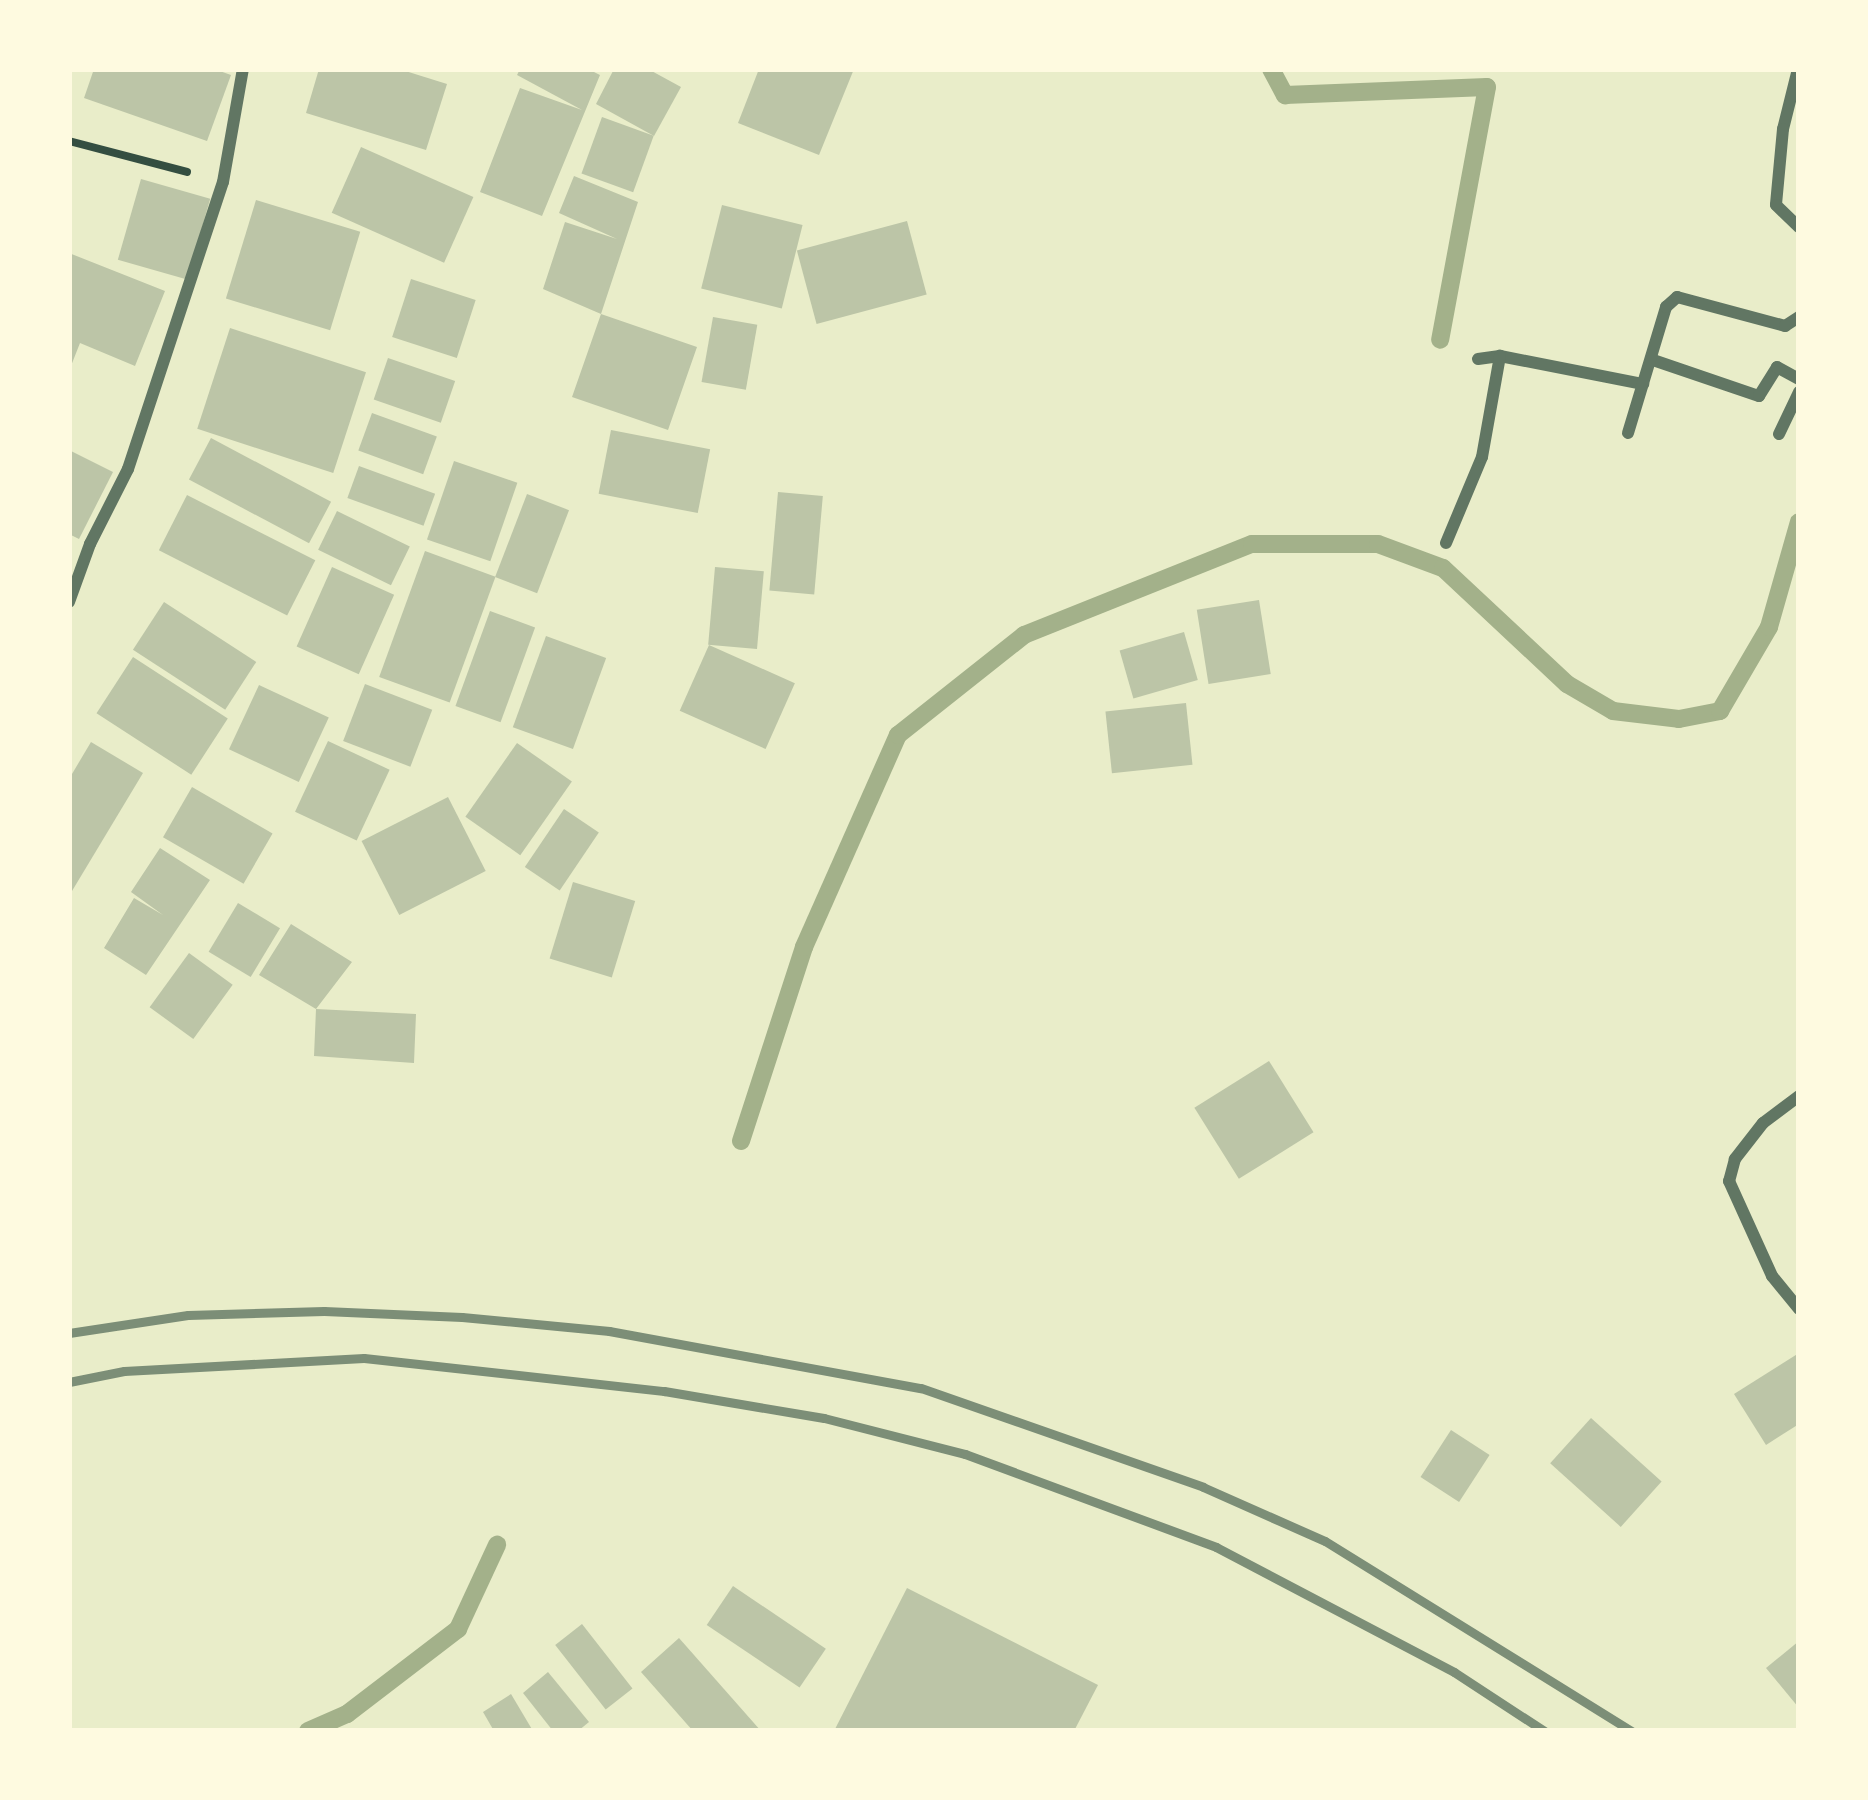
<!DOCTYPE html>
<html>
<head>
<meta charset="utf-8">
<style>
  body { margin:0 }
  #map { position:relative; width:1868px; height:1800px; overflow:hidden; background:#e9edc9; font-family:"Alegreya Sans",sans-serif }
  div>[style] { position:absolute }
  [style*='--x'] { left:calc(var(--x)*1px); top:calc(var(--y)*1px); width:calc(var(--w)*1px); rotate:calc(var(--a)*1deg) }
  .stream>* { height:18px; margin:-9px; padding:0 9px; transform-origin:9px; border-radius:9px; background:#a3b18a }
  .building>* { inset:0; background:#bcc5a7; transform-origin:0 0 }
  .path>* { height:8px; margin:-4px; padding:0 4px; transform-origin:4px; border-radius:4px; background:#344e41 }
  .minor>* { height:12px; margin:-6px; padding:0 6px; transform-origin:6px; border-radius:6px; background:#617663 }
  .rail>* { height:9px; margin:-4.5px; padding:0 4.5px; transform-origin:4.5px; border-radius:4.5px; background:#7c8e77 }
  span { translate:-50% -50%; white-space:nowrap; text-align:center; line-height:1.15; -webkit-text-stroke:12px #fefae0; paint-order:stroke }
  .frame { position:absolute; inset:0; border:72px solid #fefae0; pointer-events:none }
</style>
</head>
<body>
<div id="map">
  <div class="stream">
    <i style="--x:1271;--y:69;--w:30;--a:62"></i>
    <i style="--x:1285;--y:95;--w:202;--a:-2.3"></i>
    <i style="--x:1487;--y:87;--w:257;--a:100.5"></i>
    <i style="--x:741;--y:1141;--w:204;--a:-72"></i>
    <i style="--x:804;--y:947;--w:232;--a:-66.1"></i>
    <i style="--x:898;--y:735;--w:161;--a:-38.4"></i>
    <i style="--x:1024;--y:635;--w:245;--a:-21.8"></i>
    <i style="--x:1252;--y:544;--w:126;--a:0"></i>
    <i style="--x:1378;--y:544;--w:69;--a:20.3"></i>
    <i style="--x:1443;--y:568;--w:170;--a:43.1"></i>
    <i style="--x:1567;--y:684;--w:53;--a:30.4"></i>
    <i style="--x:1613;--y:711;--w:66;--a:6.9"></i>
    <i style="--x:1679;--y:719;--w:42;--a:-11"></i>
    <i style="--x:1720;--y:711;--w:97;--a:-59.7"></i>
    <i style="--x:1769;--y:627;--w:109;--a:-74.1"></i>
    <i style="--x:308;--y:1731;--w:43;--a:-23.6"></i>
    <i style="--x:347;--y:1714;--w:140;--a:-37.4"></i>
    <i style="--x:458;--y:1629;--w:93;--a:-65.1"></i>
  </div>
  <div class="building">
    <i style="clip-path:polygon(94px 69px,214px 69px,231px 75px,207px 141px,84px 98px)"></i>
    <i style="clip-path:polygon(319px 69px,399px 69px,447px 84px,426px 150px,306px 113px)"></i>
    <i style="clip-path:polygon(520px 69px,588px 69px,600px 75px,542px 216px,480px 192px,520px 88px,582px 110px,517px 75px)"></i>
    <i style="clip-path:polygon(614px 69px,648px 69px,681px 87px,654px 136px,596px 104px)"></i>
    <i style="clip-path:polygon(759px 69px,854px 69px,819px 155px,738px 123px)"></i>
    <i style="left:602px;top:117px;width:55px;height:60px;rotate:20deg"></i>
    <i style="left:361px;top:147px;width:123px;height:72px;rotate:24deg"></i>
    <i style="clip-path:polygon(574px 176px,638px 202px,601px 314px,697px 347px,668px 430px,572px 397px,601px 314px,543px 289px,565px 222px,617px 239px,559px 213px)"></i>
    <i style="left:141px;top:179px;width:72px;height:84px;rotate:16deg"></i>
    <i style="left:256px;top:200px;width:109px;height:103px;rotate:17deg"></i>
    <i style="left:722px;top:205px;width:83px;height:86px;rotate:14deg"></i>
    <i style="left:907px;top:221px;width:76px;height:114px;rotate:75deg"></i>
    <i style="clip-path:polygon(69px 253px,165px 291px,135px 366px,80px 343px,69px 371px)"></i>
    <i style="left:411px;top:279px;width:68px;height:61px;rotate:18deg"></i>
    <i style="left:713px;top:317px;width:45px;height:66px;rotate:10deg"></i>
    <i style="left:230px;top:328px;width:143px;height:106px;rotate:18deg"></i>
    <i style="left:388px;top:358px;width:71px;height:44px;rotate:19deg"></i>
    <i style="left:372px;top:413px;width:69px;height:40px;rotate:20deg"></i>
    <i style="left:611px;top:430px;width:101px;height:65px;rotate:11deg"></i>
    <i style="left:211px;top:438px;width:136px;height:47px;rotate:28deg"></i>
    <i style="clip-path:polygon(69px 450px,113px 472px,79px 539px,69px 534px)"></i>
    <i style="left:454px;top:461px;width:67px;height:83px;rotate:19deg"></i>
    <i style="left:359px;top:466px;width:81px;height:34px;rotate:20deg"></i>
    <i style="left:778px;top:492px;width:45px;height:99px;rotate:5deg"></i>
    <i style="left:527px;top:494px;width:45px;height:89px;rotate:21deg"></i>
    <i style="left:187px;top:495px;width:144px;height:62px;rotate:27deg"></i>
    <i style="left:337px;top:511px;width:81px;height:43px;rotate:26deg"></i>
    <i style="left:425px;top:551px;width:75px;height:134px;rotate:20deg"></i>
    <i style="left:332px;top:567px;width:68px;height:87px;rotate:24deg"></i>
    <i style="left:715px;top:567px;width:49px;height:78px;rotate:5deg"></i>
    <i style="left:1259px;top:600px;width:75px;height:63px;rotate:81deg"></i>
    <i style="left:164px;top:602px;width:110px;height:57px;rotate:33deg"></i>
    <i style="left:490px;top:611px;width:48px;height:101px;rotate:20deg"></i>
    <i style="left:1184px;top:632px;width:50px;height:67px;rotate:74deg"></i>
    <i style="left:546px;top:636px;width:64px;height:97px;rotate:20deg"></i>
    <i style="left:709px;top:645px;width:94px;height:72px;rotate:24deg"></i>
    <i style="left:133px;top:657px;width:113px;height:67px;rotate:33deg"></i>
    <i style="left:365px;top:684px;width:72px;height:61px;rotate:21deg"></i>
    <i style="left:259px;top:685px;width:77px;height:71px;rotate:25deg"></i>
    <i style="left:1186px;top:703px;width:62px;height:81px;rotate:84deg"></i>
    <i style="left:328px;top:741px;width:68px;height:78px;rotate:25deg"></i>
    <i style="clip-path:polygon(91px 742px,143px 773px,69px 896px,69px 779px)"></i>
    <i style="left:517px;top:743px;width:67px;height:90px;rotate:35deg"></i>
    <i style="left:192px;top:787px;width:93px;height:58px;rotate:30deg"></i>
    <i style="left:448px;top:797px;width:83px;height:97px;rotate:63deg"></i>
    <i style="left:564px;top:809px;width:42px;height:70px;rotate:34deg"></i>
    <i style="clip-path:polygon(160px 848px,210px 880px,146px 975px,104px 948px,134px 898px,163px 915px,131px 892px)"></i>
    <i style="left:573px;top:882px;width:65px;height:80px;rotate:17deg"></i>
    <i style="left:238px;top:903px;width:49px;height:57px;rotate:31deg"></i>
    <i style="clip-path:polygon(291px 924px,352px 962px,316px 1009px,416px 1014px,414px 1063px,314px 1056px,316px 1009px,259px 975px)"></i>
    <i style="left:189px;top:953px;width:54px;height:67px;rotate:36deg"></i>
    <i style="left:1269px;top:1061px;width:84px;height:88px;rotate:58deg"></i>
    <i style="clip-path:polygon(1799px 1353px,1799px 1424px,1766px 1445px,1734px 1394px)"></i>
    <i style="left:1591px;top:1418px;width:95px;height:61px;rotate:42deg"></i>
    <i style="left:1451px;top:1430px;width:46px;height:56px;rotate:33deg"></i>
    <i style="left:733px;top:1586px;width:112px;height:47px;rotate:34deg"></i>
    <i style="clip-path:polygon(907px 1588px,1098px 1685px,1074px 1731px,834px 1731px)"></i>
    <i style="left:582px;top:1624px;width:82px;height:34px;rotate:52deg"></i>
    <i style="clip-path:polygon(679px 1638px,761px 1731px,693px 1731px,641px 1672px)"></i>
    <i style="clip-path:polygon(1799px 1641px,1799px 1708px,1766px 1668px)"></i>
    <i style="clip-path:polygon(548px 1672px,589px 1722px,578px 1731px,553px 1731px,523px 1693px)"></i>
    <i style="clip-path:polygon(511px 1694px,533px 1731px,494px 1731px,483px 1712px)"></i>
  </div>
  <div class="path">
    <i style="--x:69;--y:141;--w:122;--a:14.7"></i>
  </div>
  <div class="minor">
    <i style="--x:1798;--y:69;--w:62;--a:104"></i>
    <i style="--x:1783;--y:129;--w:76;--a:95.3"></i>
    <i style="--x:1776;--y:205;--w:32;--a:44"></i>
    <i style="--x:1478;--y:359;--w:22;--a:-8"></i>
    <i style="--x:1500;--y:356;--w:146;--a:11.1"></i>
    <i style="--x:1653;--y:360;--w:112;--a:18.8"></i>
    <i style="--x:1759;--y:396;--w:34;--a:-58"></i>
    <i style="--x:1777;--y:367;--w:25;--a:29"></i>
    <i style="--x:1628;--y:433;--w:132;--a:-73.2"></i>
    <i style="--x:1666;--y:307;--w:15;--a:-42"></i>
    <i style="--x:1677;--y:297;--w:112;--a:15"></i>
    <i style="--x:1785;--y:326;--w:17;--a:-33"></i>
    <i style="--x:1779;--y:434;--w:47;--a:-64.5"></i>
    <i style="--x:1446;--y:543;--w:93;--a:-67.3"></i>
    <i style="--x:1482;--y:457;--w:103;--a:-79.9"></i>
    <i style="--x:69;--y:602;--w:62;--a:-70.1"></i>
    <i style="--x:90;--y:544;--w:84;--a:-63.1"></i>
    <i style="--x:128;--y:469;--w:302;--a:-71.7"></i>
    <i style="--x:223;--y:182;--w:115;--a:-80"></i>
    <i style="--x:1799;--y:1096;--w:45;--a:143.1"></i>
    <i style="--x:1763;--y:1123;--w:46;--a:127.9"></i>
    <i style="--x:1735;--y:1159;--w:23;--a:105"></i>
    <i style="--x:1729;--y:1181;--w:104;--a:65.6"></i>
    <i style="--x:1772;--y:1276;--w:43;--a:50.7"></i>
  </div>
  <div class="rail">
    <i style="--x:69;--y:1333;--w:120;--a:-8.6"></i>
    <i style="--x:188;--y:1315;--w:136;--a:-1.7"></i>
    <i style="--x:324;--y:1311;--w:138;--a:2.5"></i>
    <i style="--x:462;--y:1317;--w:148;--a:5.4"></i>
    <i style="--x:609;--y:1331;--w:317;--a:10.4"></i>
    <i style="--x:921;--y:1388;--w:299;--a:19.3"></i>
    <i style="--x:1203;--y:1487;--w:133;--a:23.9"></i>
    <i style="--x:1325;--y:1541;--w:361;--a:31.8"></i>
    <i style="--x:69;--y:1382;--w:56;--a:-11.3"></i>
    <i style="--x:124;--y:1371;--w:240;--a:-3.1"></i>
    <i style="--x:364;--y:1358;--w:302;--a:6.3"></i>
    <i style="--x:664;--y:1391;--w:162;--a:9.6"></i>
    <i style="--x:824;--y:1418;--w:146;--a:14.3"></i>
    <i style="--x:965;--y:1454;--w:268;--a:20.3"></i>
    <i style="--x:1216;--y:1547;--w:269;--a:27.7"></i>
    <i style="--x:1454;--y:1672;--w:108;--a:33.2"></i>
  </div>
  <div class="frame"></div>
</div>
</body>
</html>
